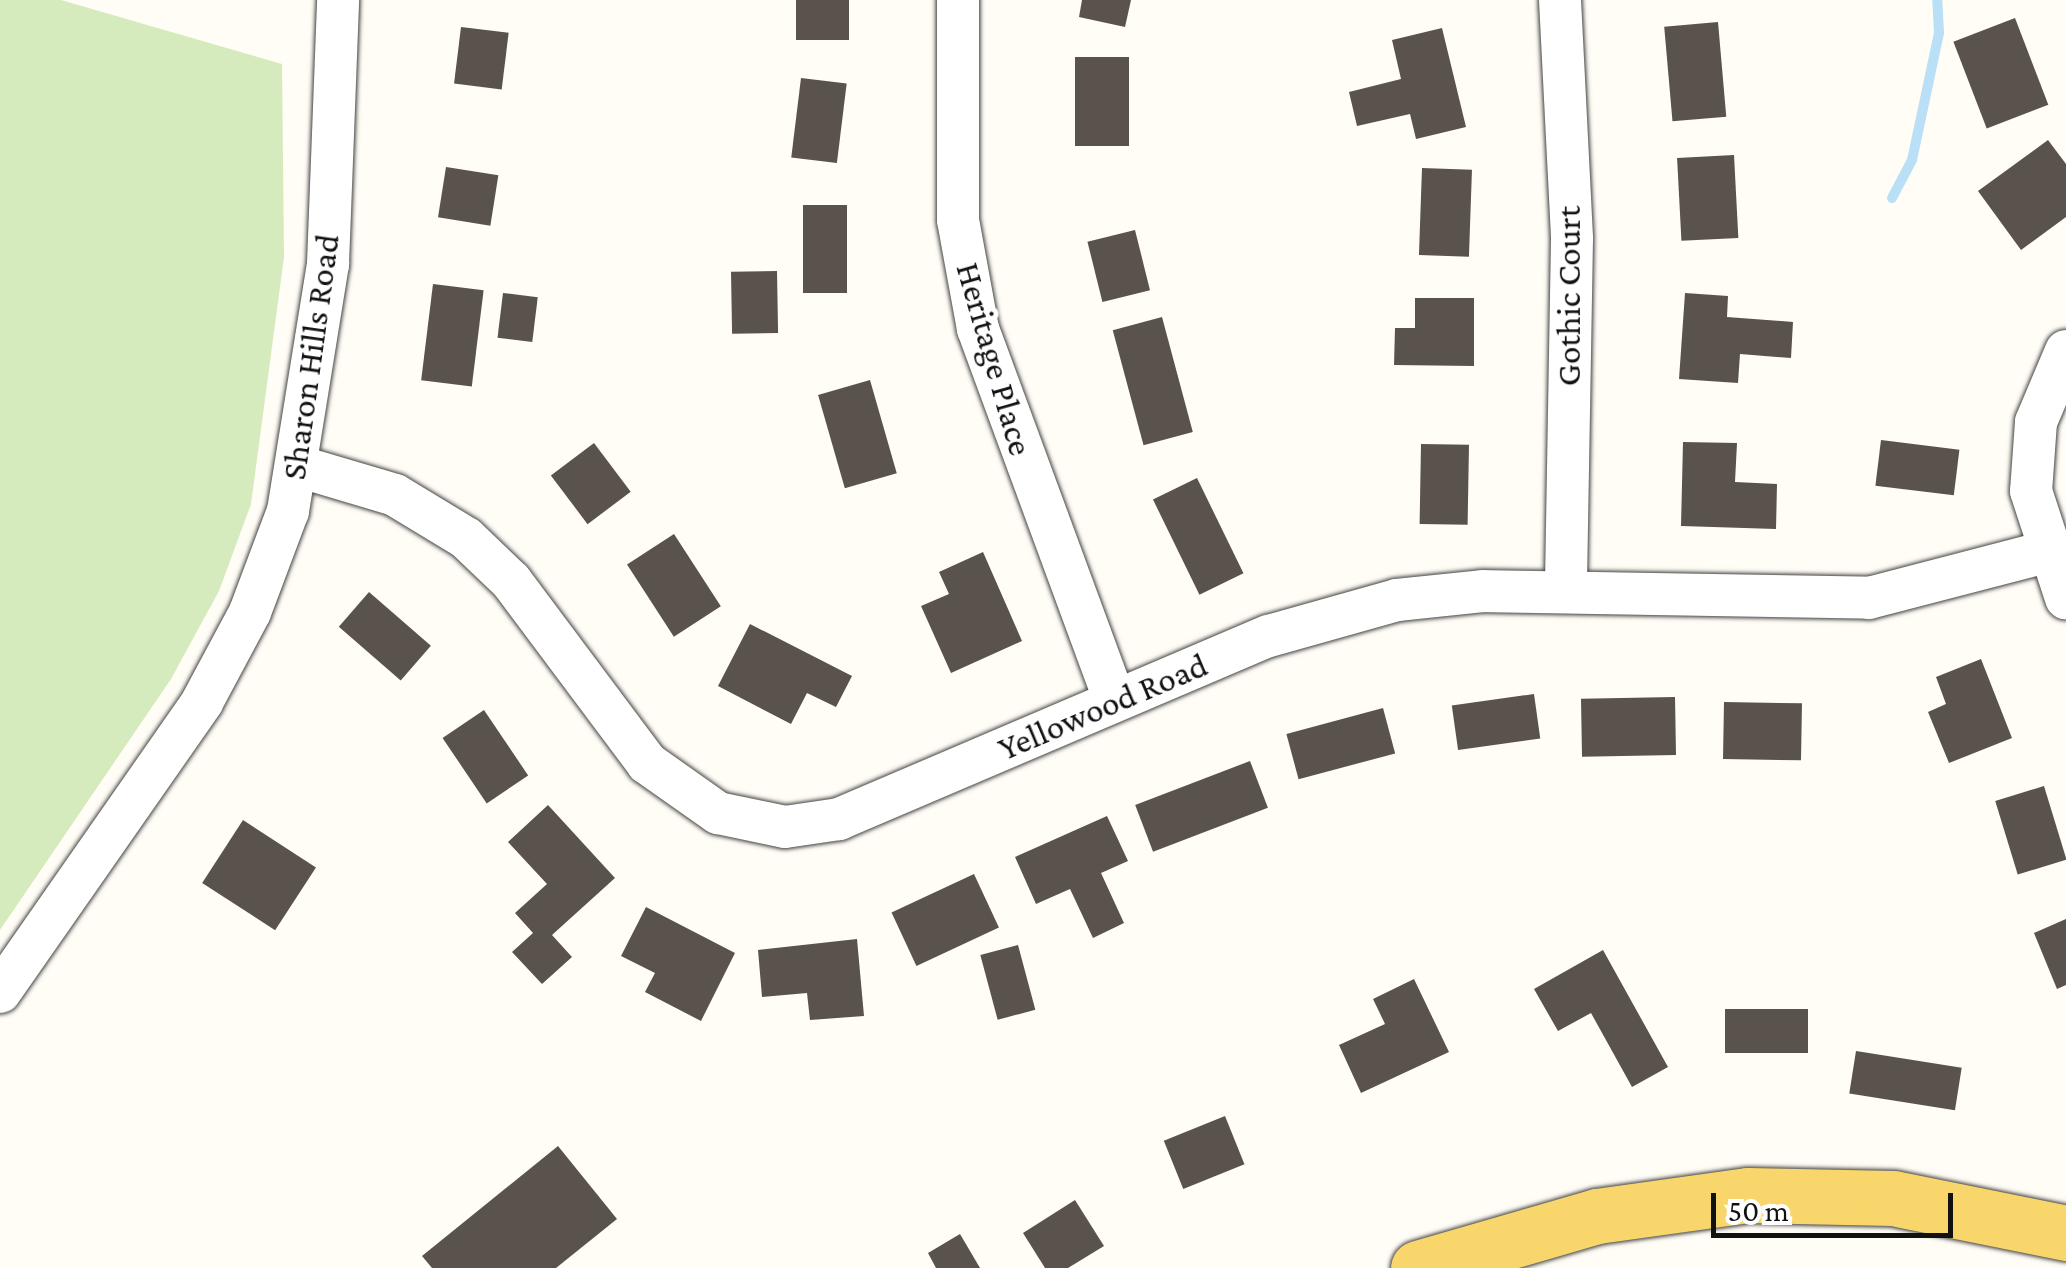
<!DOCTYPE html>
<html>
<head>
<meta charset="utf-8">
<style>
  body { margin:0 }
  #map { position:relative; width:2066px; height:1268px; overflow:hidden; background:#fffdf5; font-family:"Crimson Pro",serif }
  div>[style] { position:absolute }
  [style*='--x'] { left:calc(var(--x)*1px); top:calc(var(--y)*1px); width:calc(var(--w)*1px); rotate:calc(var(--a)*1deg) }
  .green>* { inset:0; background:#d5ebbd }
  .stream>* { height:10px; margin:-5px; padding:0 5px; transform-origin:5px; border-radius:5px; background:#b9e0f7 }
  .building>* { inset:0; background:#5a524d; transform-origin:0 0 }
  .roads { filter:drop-shadow(0 0 2px #444) drop-shadow(0 0 2px #444) }
  .minor>* { height:42px; margin:-21px; padding:0 21px; transform-origin:21px; border-radius:21px; background:#fff }
  .major>* { height:55px; margin:-27.5px; padding:0 27.5px; transform-origin:27.5px; border-radius:27.5px; background:#f9d66b }
  span { translate:-50% -50%; white-space:nowrap; text-align:center; line-height:1.15; -webkit-text-stroke:10px #fff; paint-order:stroke }
  .street-label { font-size:35px; color:#111 }
  .scale { position:absolute; left:1711px; top:1193px; width:242px; height:45px; box-sizing:border-box; border:5px solid #111; border-top:0; padding-left:12px; font-size:30px; line-height:35px; white-space:nowrap; color:#111; -webkit-text-stroke:8px #fff; paint-order:stroke }
</style>
</head>
<body>
<div id="map">
  <div class="green">
    <i style="clip-path:polygon(0 0,61px 0,282px 64px,284px 257px,251px 504px,219px 591px,171px 679px,0 930px)"></i>
  </div>
  <div class="stream">
    <i style="--x:1892;--y:198;--w:43;--a:-62.2"></i>
    <i style="--x:1912;--y:160;--w:130;--a:-78"></i>
    <i style="--x:1939;--y:33;--w:33;--a:-93"></i>
  </div>
  <div class="building">
    <i style="left:796px;top:0;width:53px;height:40px"></i>
    <i style="clip-path:polygon(1082px 0,1131px 0,1125px 27px,1079px 17px)"></i>
    <i style="left:2015px;top:18px;width:93px;height:66px;rotate:69deg"></i>
    <i style="left:1718px;top:22px;width:95px;height:54px;rotate:85deg"></i>
    <i style="left:461px;top:27px;width:48px;height:57px;rotate:7deg"></i>
    <i style="clip-path:polygon(1442px 28px,1466px 127px,1416px 139px,1410px 114px,1357px 126px,1349px 92px,1401px 79px,1392px 40px)"></i>
    <i style="left:1075px;top:57px;width:54px;height:89px"></i>
    <i style="left:801px;top:78px;width:46px;height:80px;rotate:7deg"></i>
    <i style="clip-path:polygon(2048px 140px,2066px 164px,2066px 217px,2021px 250px,1978px 191px)"></i>
    <i style="left:1734px;top:155px;width:83px;height:57px;rotate:87deg"></i>
    <i style="left:446px;top:167px;width:53px;height:51px;rotate:9deg"></i>
    <i style="left:1422px;top:168px;width:50px;height:87px;rotate:2deg"></i>
    <i style="left:803px;top:205px;width:44px;height:88px"></i>
    <i style="left:1135px;top:230px;width:62px;height:49px;rotate:76deg"></i>
    <i style="left:777px;top:271px;width:62px;height:46px;rotate:89deg"></i>
    <i style="left:433px;top:284px;width:51px;height:97px;rotate:7deg"></i>
    <i style="left:503px;top:293px;width:35px;height:45px;rotate:7deg"></i>
    <i style="clip-path:polygon(1685px 293px,1728px 296px,1727px 317px,1793px 322px,1791px 358px,1740px 354px,1738px 383px,1679px 379px)"></i>
    <i style="clip-path:polygon(1415px 298px,1474px 298px,1474px 366px,1394px 365px,1395px 328px,1415px 328px)"></i>
    <i style="left:1162px;top:317px;width:119px;height:51px;rotate:75deg"></i>
    <i style="left:870px;top:380px;width:97px;height:54px;rotate:74deg"></i>
    <i style="left:1881px;top:440px;width:79px;height:46px;rotate:7deg"></i>
    <i style="clip-path:polygon(1683px 442px,1737px 443px,1735px 482px,1777px 484px,1776px 529px,1681px 526px)"></i>
    <i style="left:594px;top:443px;width:61px;height:54px;rotate:53deg"></i>
    <i style="left:1421px;top:444px;width:48px;height:80px;rotate:1deg"></i>
    <i style="left:1197px;top:478px;width:106px;height:49px;rotate:64deg"></i>
    <i style="left:674px;top:534px;width:86px;height:56px;rotate:57deg"></i>
    <i style="clip-path:polygon(983px 552px,1022px 641px,951px 673px,921px 606px,949px 594px,939px 572px)"></i>
    <i style="left:369px;top:592px;width:82px;height:46px;rotate:41deg"></i>
    <i style="clip-path:polygon(750px 624px,852px 676px,836px 707px,807px 693px,791px 724px,718px 686px)"></i>
    <i style="clip-path:polygon(1981px 659px,2012px 738px,1949px 763px,1928px 712px,1946px 704px,1936px 677px)"></i>
    <i style="left:1534px;top:694px;width:45px;height:83px;rotate:82deg"></i>
    <i style="left:1675px;top:697px;width:58px;height:94px;rotate:89deg"></i>
    <i style="left:1724px;top:702px;width:78px;height:57px;rotate:1deg"></i>
    <i style="left:1383px;top:708px;width:47px;height:100px;rotate:75deg"></i>
    <i style="left:484px;top:710px;width:79px;height:50px;rotate:56deg"></i>
    <i style="left:1250px;top:761px;width:50px;height:123px;rotate:69deg"></i>
    <i style="left:2044px;top:786px;width:77px;height:51px;rotate:73deg"></i>
    <i style="clip-path:polygon(548px 805px,615px 878px,552px 935px,572px 957px,542px 984px,512px 952px,533px 933px,515px 913px,547px 884px,508px 842px)"></i>
    <i style="clip-path:polygon(1107px 816px,1128px 861px,1101px 873px,1124px 923px,1093px 938px,1070px 889px,1036px 904px,1015px 857px)"></i>
    <i style="left:243px;top:820px;width:87px;height:75px;rotate:33deg"></i>
    <i style="left:974px;top:874px;width:59px;height:91px;rotate:65deg"></i>
    <i style="clip-path:polygon(646px 907px,735px 953px,701px 1021px,645px 992px,655px 973px,621px 956px)"></i>
    <i style="clip-path:polygon(2066px 919px,2066px 985px,2057px 989px,2034px 933px)"></i>
    <i style="clip-path:polygon(857px 939px,864px 1016px,810px 1020px,807px 993px,762px 997px,758px 950px)"></i>
    <i style="left:1018px;top:945px;width:67px;height:39px;rotate:75deg"></i>
    <i style="clip-path:polygon(1603px 950px,1668px 1067px,1632px 1087px,1591px 1013px,1558px 1031px,1534px 989px)"></i>
    <i style="clip-path:polygon(1414px 979px,1449px 1052px,1361px 1093px,1339px 1045px,1385px 1024px,1373px 999px)"></i>
    <i style="left:1725px;top:1009px;width:83px;height:44px"></i>
    <i style="left:1856px;top:1051px;width:107px;height:43px;rotate:9deg"></i>
    <i style="left:1225px;top:1116px;width:52px;height:66px;rotate:68deg"></i>
    <i style="clip-path:polygon(558px 1146px,617px 1219px,556px 1268px,432px 1268px,422px 1256px)"></i>
    <i style="clip-path:polygon(1075px 1200px,1104px 1246px,1068px 1268px,1045px 1268px,1023px 1233px)"></i>
    <i style="clip-path:polygon(960px 1234px,980px 1268px,936px 1268px,928px 1253px)"></i>
  </div>
  <div class="roads">
    <div class="minor">
      <i style="--x:958;--y:0;--w:220;--a:90"></i>
      <i style="--x:958;--y:220;--w:111;--a:79.6"></i>
      <i style="--x:978;--y:329;--w:396;--a:69.8"></i>
      <i style="--x:1560;--y:0;--w:239;--a:87.1"></i>
      <i style="--x:1572;--y:239;--w:353;--a:91"></i>
      <i style="--x:2066;--y:351;--w:77;--a:112.9"></i>
      <i style="--x:2036;--y:422;--w:69;--a:94.1"></i>
      <i style="--x:2031;--y:491;--w:113;--a:71.9"></i>
      <i style="--x:301;--y:467;--w:98;--a:16.6"></i>
      <i style="--x:395;--y:495;--w:83;--a:31.2"></i>
      <i style="--x:466;--y:538;--w:62;--a:43.7"></i>
      <i style="--x:511;--y:581;--w:227;--a:53.2"></i>
      <i style="--x:647;--y:763;--w:87;--a:35.2"></i>
      <i style="--x:718;--y:813;--w:68;--a:11.8"></i>
      <i style="--x:785;--y:827;--w:55;--a:-8.4"></i>
      <i style="--x:839;--y:819;--w:467;--a:-23.1"></i>
      <i style="--x:1269;--y:636;--w:133;--a:-15.7"></i>
      <i style="--x:1397;--y:600;--w:86;--a:-6"></i>
      <i style="--x:1483;--y:591;--w:386;--a:1"></i>
      <i style="--x:1869;--y:598;--w:182;--a:-14.6"></i>
      <i style="--x:0;--y:992;--w:353;--a:-55.1"></i>
      <i style="--x:202;--y:702;--w:102;--a:-61.9"></i>
      <i style="--x:250;--y:612;--w:108;--a:-69.4"></i>
      <i style="--x:288;--y:511;--w:250;--a:-80.8"></i>
      <i style="--x:328;--y:264;--w:264;--a:-87.8"></i>
    </div>
    <div class="major">
      <i style="--x:1418;--y:1268;--w:186;--a:-16.2"></i>
      <i style="--x:1597;--y:1216;--w:152;--a:-7.9"></i>
      <i style="--x:1748;--y:1195;--w:145;--a:1.2"></i>
      <i style="--x:1893;--y:1198;--w:177;--a:11.4"></i>
    </div>
  </div>
  <div class="street-label">
    <span style="left:1569px;top:296px;rotate:-90deg">Gothic Court</span>
    <span style="left:311px;top:357px;rotate:-82deg">Sharon Hills Road</span>
    <span style="left:994px;top:359px;rotate:74deg">Heritage Place</span>
    <span style="left:1103px;top:707px;rotate:-23deg">Yellowood Road</span>
  </div>
  <div class="scale">50 m</div>
</div>
</body>
</html>
